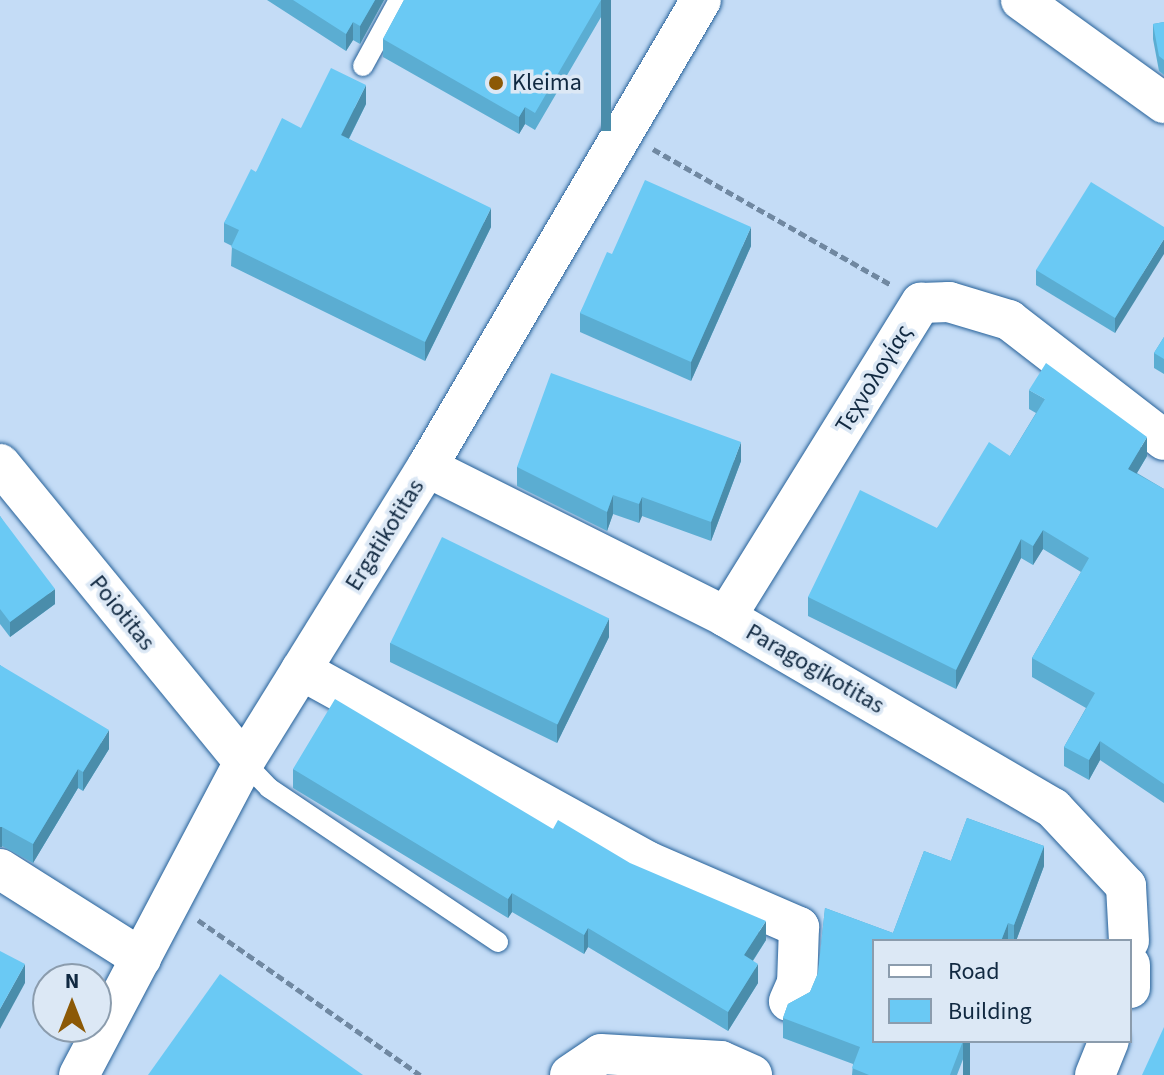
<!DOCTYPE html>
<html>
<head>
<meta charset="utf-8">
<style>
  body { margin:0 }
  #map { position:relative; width:1164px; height:1075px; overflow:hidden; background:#c4dcf6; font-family:"Source Sans 3",sans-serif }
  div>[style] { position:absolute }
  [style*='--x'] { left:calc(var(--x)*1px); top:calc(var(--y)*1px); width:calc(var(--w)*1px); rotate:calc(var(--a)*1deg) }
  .path>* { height:5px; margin-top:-2.5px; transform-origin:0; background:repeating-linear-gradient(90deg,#7088a1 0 8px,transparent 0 12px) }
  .roads { filter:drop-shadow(0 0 2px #266199) drop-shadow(0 0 2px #266199) }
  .lane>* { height:20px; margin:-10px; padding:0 10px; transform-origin:10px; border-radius:10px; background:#fff }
  .street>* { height:40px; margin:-20px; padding:0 20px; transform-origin:20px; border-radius:20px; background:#fff }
  .wall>* { inset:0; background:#5badd2 }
  .shaded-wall>* { inset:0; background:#4a8dab; transform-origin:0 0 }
  .building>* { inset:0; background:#6ac9f4; transform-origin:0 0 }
  .dots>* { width:22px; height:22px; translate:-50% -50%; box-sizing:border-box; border:4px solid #dce8f5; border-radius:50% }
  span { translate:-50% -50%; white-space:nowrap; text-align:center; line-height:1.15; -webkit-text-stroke:7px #dce8f5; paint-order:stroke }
  .poi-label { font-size:24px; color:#112941 }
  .left { translate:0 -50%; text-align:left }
  .street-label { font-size:24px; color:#112941 }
  .legend { position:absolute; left:872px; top:939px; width:260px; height:104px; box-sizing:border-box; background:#dce8f5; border:2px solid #8b9cad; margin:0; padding:10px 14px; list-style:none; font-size:24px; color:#112941 }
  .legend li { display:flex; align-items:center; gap:16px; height:40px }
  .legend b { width:40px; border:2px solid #8b9cad }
  .north { position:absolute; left:32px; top:963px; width:80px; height:80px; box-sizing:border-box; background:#dce8f5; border:2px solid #8b9cad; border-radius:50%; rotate:0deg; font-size:22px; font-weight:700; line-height:32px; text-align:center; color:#112941 }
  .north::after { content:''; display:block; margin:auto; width:28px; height:36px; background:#8c5906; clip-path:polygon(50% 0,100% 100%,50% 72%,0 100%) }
</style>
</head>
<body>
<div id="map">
  <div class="path">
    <i style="--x:653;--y:149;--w:274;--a:29.7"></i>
    <i style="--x:198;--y:920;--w:271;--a:34.9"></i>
  </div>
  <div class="roads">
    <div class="lane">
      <i style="--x:363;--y:66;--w:75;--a:-61.4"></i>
      <i style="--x:244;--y:762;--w:36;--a:46"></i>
      <i style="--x:269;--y:788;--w:276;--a:33.9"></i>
    </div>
    <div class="street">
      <i style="--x:1021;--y:0;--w:176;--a:35.8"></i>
      <i style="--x:0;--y:464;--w:385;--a:50.7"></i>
      <i style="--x:427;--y:467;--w:335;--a:26.6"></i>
      <i style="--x:726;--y:617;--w:379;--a:30.3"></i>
      <i style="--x:1053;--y:808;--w:107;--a:46.9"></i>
      <i style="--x:1126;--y:886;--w:55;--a:86.9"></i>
      <i style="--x:726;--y:617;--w:370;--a:-58.2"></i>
      <i style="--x:921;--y:303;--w:28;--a:-2"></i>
      <i style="--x:949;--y:302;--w:63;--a:16.7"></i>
      <i style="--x:1009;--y:320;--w:196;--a:37.7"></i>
      <i style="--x:301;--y:670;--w:395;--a:28.9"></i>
      <i style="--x:647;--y:861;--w:166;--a:23.5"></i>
      <i style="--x:799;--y:927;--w:56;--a:92"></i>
      <i style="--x:797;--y:983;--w:20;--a:114"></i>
      <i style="--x:0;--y:869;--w:167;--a:32.3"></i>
      <i style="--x:1130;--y:965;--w:23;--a:90"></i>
      <i style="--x:79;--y:1075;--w:354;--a:-62.2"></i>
      <i style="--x:244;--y:762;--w:347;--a:-58.2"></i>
      <i style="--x:427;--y:467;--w:541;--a:-59.6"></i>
      <i style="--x:570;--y:1075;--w:37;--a:-34"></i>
      <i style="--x:601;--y:1054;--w:120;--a:3.3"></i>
      <i style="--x:721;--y:1061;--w:34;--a:24"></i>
      <i style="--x:1095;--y:1075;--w:37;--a:-68"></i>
    </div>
  </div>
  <div class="wall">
    <i style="clip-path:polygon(267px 0,384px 0,360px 44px,353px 40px,346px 51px)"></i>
    <i style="clip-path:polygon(404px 0,611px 0,535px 130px,525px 124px,519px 134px,383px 57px,383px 39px)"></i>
    <i style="clip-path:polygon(1164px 22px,1164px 75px,1159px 71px,1153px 39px,1153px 24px)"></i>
    <i style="clip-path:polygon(366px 104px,349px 139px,491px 227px,425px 361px,231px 266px,232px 246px,224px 242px,224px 223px,256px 172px,301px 128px)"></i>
    <i style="clip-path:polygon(1164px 227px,1115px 333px,1036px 285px,1036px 270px)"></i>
    <i style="clip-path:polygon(751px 246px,691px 381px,580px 332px,580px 313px,612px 254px)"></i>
    <i style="clip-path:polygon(1164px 337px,1164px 374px,1154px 368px,1154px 353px)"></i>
    <i style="clip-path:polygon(1029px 390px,1147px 456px,1137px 473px,1164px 489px,1164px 803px,1100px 760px,1089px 780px,1064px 766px,1064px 747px,1086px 708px,1032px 677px,1032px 658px,1081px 572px,1043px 549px,1033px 565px,1021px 558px,956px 689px,808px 616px,808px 597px,937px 528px,1010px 456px,1036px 413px,1029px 409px)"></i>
    <i style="clip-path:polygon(741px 461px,711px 541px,642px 516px,639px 523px,613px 514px,607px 531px,517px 486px,517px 467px)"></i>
    <i style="clip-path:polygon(0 516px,55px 604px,10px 637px,0 624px)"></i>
    <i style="clip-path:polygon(609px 637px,557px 743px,390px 662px,390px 643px)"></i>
    <i style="clip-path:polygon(0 665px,109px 749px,83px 791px,78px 788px,33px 863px,2px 846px)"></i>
    <i style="clip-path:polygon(293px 769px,553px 829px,766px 940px,753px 961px,758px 983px,728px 1031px,588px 947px,584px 954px,512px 912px,508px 918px,293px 788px)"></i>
    <i style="clip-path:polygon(967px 818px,1044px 846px,1044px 866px,1016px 941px,874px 941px,874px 1041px,970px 1041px,957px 1075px,852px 1075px,853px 1064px,783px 1038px,783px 1018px,788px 1004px,810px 992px,818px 973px,825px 908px,893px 933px,924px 851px,951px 861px)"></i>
  </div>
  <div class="shaded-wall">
    <i style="clip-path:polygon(375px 0,384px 0,360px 44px,360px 26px)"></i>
    <i style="left:601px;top:0;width:10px;height:131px"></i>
    <i style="clip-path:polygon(353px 22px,353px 40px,346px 51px,346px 34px)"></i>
    <i style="clip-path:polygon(366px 85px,366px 104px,341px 154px,341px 135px)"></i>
    <i style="clip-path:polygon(525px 107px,525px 124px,519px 134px,519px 117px)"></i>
    <i style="clip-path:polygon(491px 208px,491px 227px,425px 361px,425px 342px)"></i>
    <i style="clip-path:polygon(751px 227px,751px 246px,691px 381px,691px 362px)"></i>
    <i style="clip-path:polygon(1164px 239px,1164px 254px,1115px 333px,1115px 318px)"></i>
    <i style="clip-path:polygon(1147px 437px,1147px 456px,1128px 488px,1128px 469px)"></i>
    <i style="clip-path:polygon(741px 442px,741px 461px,711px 541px,711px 522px)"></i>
    <i style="clip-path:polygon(613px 495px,613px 514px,607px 531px,607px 512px)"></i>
    <i style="clip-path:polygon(642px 497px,642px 516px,639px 523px,639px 504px)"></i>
    <i style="clip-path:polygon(1043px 530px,1043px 549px,1033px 565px,1033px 546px)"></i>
    <i style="clip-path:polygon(1021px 539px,1021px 558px,956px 689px,956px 670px)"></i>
    <i style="clip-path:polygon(55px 589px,55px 604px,10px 637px,10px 622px)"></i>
    <i style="clip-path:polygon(609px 618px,609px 637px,557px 743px,557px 724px)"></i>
    <i style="clip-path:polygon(109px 730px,109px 749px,83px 791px,83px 772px)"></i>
    <i style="clip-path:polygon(1100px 741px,1100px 760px,1089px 780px,1089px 760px)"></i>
    <i style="clip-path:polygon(78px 769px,78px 788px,33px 863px,33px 844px)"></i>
    <i style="left:0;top:827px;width:2px;height:20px"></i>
    <i style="clip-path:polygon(1044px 846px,1044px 866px,1016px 941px,1014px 941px,1014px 925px)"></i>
    <i style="clip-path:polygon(512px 893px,512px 912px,508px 918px,508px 899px)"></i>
    <i style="clip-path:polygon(766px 921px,766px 940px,744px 974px,744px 955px)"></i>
    <i style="clip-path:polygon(1008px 923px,1008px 941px,1001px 941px)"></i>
    <i style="clip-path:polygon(588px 928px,588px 947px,584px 954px,584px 935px)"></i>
    <i style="clip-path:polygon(25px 964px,25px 983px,0 1029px,0 1009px)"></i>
    <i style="clip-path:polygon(758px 964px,758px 983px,728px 1031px,728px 1012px)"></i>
    <i style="left:963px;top:1041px;width:7px;height:36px"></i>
  </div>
  <div class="building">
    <i style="clip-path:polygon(293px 0,375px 0,360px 26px,353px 22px,346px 34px)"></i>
    <i style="clip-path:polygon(404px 0,601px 0,535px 113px,525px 107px,519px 117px,383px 39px)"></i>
    <i style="clip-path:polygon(1164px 22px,1164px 60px,1159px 56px,1153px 24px)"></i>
    <i style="clip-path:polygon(331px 68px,366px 85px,341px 135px,491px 208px,425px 342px,231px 247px,239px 230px,224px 223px,251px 169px,256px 172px,282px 118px,301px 128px)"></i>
    <i style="clip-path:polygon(645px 180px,751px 227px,691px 362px,580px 313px,607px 252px,612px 254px)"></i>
    <i style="clip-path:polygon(1091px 182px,1164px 227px,1164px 239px,1115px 318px,1036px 270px)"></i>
    <i style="clip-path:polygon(1164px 337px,1164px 359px,1154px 353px)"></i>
    <i style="clip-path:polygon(1046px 363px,1147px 437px,1128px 469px,1164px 489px,1164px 784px,1100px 741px,1089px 760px,1064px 747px,1095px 693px,1032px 658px,1089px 558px,1043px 530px,1033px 546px,1021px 539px,956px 670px,808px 597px,860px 490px,937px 528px,989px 442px,1010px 456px,1045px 399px,1029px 390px)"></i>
    <i style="clip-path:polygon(551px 373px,741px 442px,711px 522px,642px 497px,639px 504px,613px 495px,607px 512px,517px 467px)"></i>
    <i style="clip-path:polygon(0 516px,55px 589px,10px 622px,0 609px)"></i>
    <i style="left:442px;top:537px;width:186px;height:118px;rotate:26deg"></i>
    <i style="clip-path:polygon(0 665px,109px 730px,83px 772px,78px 769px,33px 844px,2px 827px,0 827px)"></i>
    <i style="clip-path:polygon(335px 699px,553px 829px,558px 820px,630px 863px,766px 921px,744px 955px,758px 964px,728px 1012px,588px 928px,584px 935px,512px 893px,508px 899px,293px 769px)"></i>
    <i style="clip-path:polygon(967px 818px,1044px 846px,1014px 925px,1008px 923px,1001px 941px,874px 941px,874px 1041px,963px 1041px,950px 1075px,869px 1075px,852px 1068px,860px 1047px,783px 1018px,788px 1004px,810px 992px,818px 973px,825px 908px,893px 933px,924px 851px,951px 861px)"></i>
    <i style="clip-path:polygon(0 951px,25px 964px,0 1009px)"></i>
    <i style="clip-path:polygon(220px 974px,363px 1075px,148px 1075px)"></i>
    <i style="clip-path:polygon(1164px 1027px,1164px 1075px,1142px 1075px)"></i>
  </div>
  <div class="dots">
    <i style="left:496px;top:83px;background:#8c5906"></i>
  </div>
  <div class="poi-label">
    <span class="left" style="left:512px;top:83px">Kleima</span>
  </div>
  <div class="street-label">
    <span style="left:874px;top:379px;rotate:-58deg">Τεχνολογίας</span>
    <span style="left:385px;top:535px;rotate:-58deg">Ergatikotitas</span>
    <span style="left:122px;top:613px;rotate:51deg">Poiotitas</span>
    <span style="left:815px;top:669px;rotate:30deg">Paragogikotitas</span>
  </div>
  <ul class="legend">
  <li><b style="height:10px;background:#fff"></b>Road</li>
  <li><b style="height:22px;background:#6ac9f4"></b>Building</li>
  </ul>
  <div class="north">N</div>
</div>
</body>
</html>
